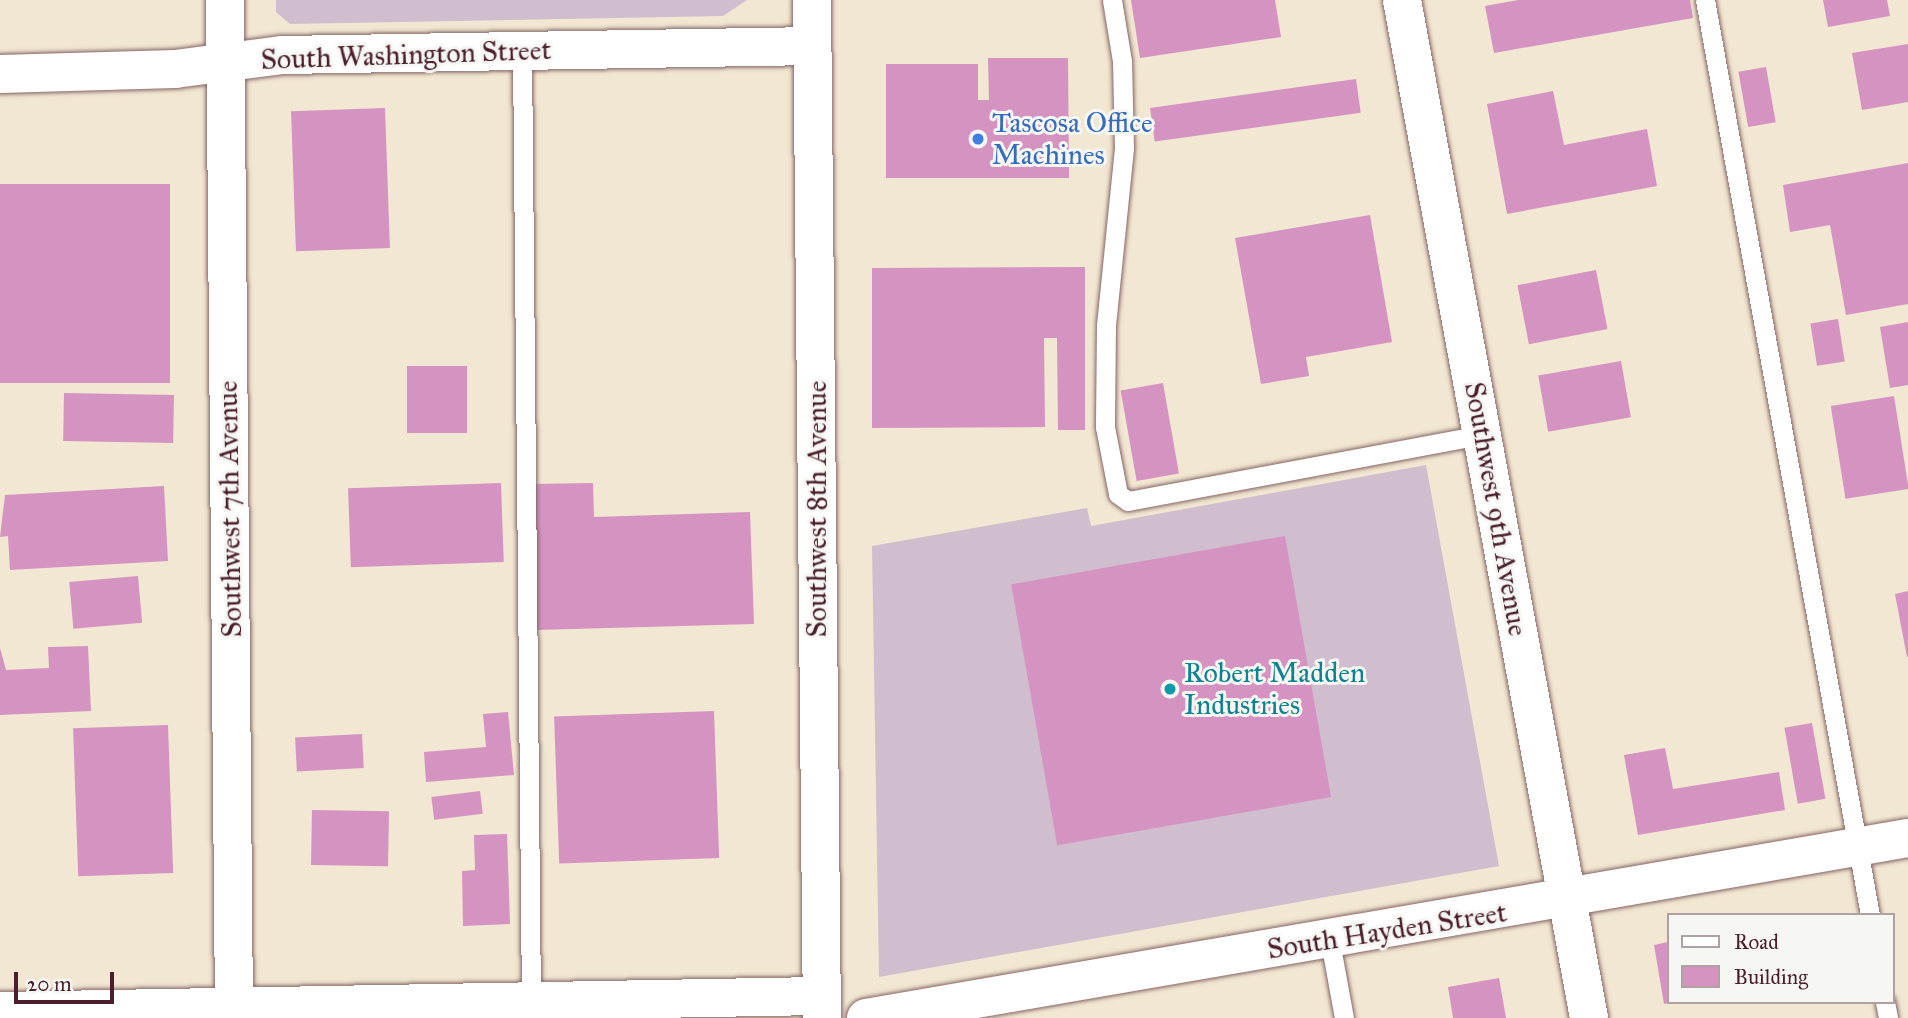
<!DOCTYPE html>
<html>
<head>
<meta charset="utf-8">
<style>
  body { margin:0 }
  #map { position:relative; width:1908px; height:1018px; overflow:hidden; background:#f2e7d2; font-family:"IM FELL Great Primer",serif }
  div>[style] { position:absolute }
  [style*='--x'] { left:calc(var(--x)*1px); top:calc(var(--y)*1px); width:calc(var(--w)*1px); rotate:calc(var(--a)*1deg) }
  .industrial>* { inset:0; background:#d0bdce }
  .building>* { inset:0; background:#d493c1; transform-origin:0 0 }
  .roads { filter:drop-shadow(0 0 2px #856565) drop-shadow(0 0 2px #856565) }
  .service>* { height:19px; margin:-9.5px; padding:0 9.5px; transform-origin:9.5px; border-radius:9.5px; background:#fff }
  .minor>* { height:38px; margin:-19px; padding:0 19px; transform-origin:19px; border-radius:19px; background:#fff }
  .tertiary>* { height:38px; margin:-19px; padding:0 19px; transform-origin:19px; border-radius:19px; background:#fff }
  .secondary>* { height:38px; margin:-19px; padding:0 19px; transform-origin:19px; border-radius:19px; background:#fff }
  .dots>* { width:19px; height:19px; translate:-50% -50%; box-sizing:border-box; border:4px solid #f6f6f2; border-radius:50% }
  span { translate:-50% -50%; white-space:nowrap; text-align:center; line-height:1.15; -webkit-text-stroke:6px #f6f6f2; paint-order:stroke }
  .street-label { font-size:28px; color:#4a1f2b }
  .shop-label { font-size:28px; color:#366cbe }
  .left { translate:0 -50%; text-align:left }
  .culture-label { font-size:28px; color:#0d838f }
  .legend { position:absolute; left:1667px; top:913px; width:228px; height:91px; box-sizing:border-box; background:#f6f6f2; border:2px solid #b1a0a2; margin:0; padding:9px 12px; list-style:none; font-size:21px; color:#4a1f2b }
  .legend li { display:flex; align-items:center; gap:14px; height:35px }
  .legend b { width:35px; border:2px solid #b1a0a2 }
  .scale { position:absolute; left:14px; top:972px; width:100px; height:32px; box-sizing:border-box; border:4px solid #4a1f2b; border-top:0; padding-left:9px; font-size:21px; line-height:24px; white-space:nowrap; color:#4a1f2b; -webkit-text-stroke:5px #f6f6f2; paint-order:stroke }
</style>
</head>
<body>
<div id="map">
  <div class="industrial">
    <i style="clip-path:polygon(276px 0,747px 0,723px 16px,290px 24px,276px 12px)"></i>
    <i style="clip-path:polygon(1426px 465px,1499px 866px,879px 977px,872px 546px,1087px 508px,1091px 526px)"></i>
  </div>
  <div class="building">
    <i style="clip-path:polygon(1131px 0,1275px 0,1281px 37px,1140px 58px)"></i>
    <i style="clip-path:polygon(1518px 0,1690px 0,1693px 18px,1494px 53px,1485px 6px)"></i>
    <i style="clip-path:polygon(1823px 0,1887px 0,1890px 16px,1828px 27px)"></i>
    <i style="clip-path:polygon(1908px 44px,1908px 102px,1862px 110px,1852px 53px)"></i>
    <i style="clip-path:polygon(988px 58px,1068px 58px,1069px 178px,886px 178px,886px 64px,978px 64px,978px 100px,989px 100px)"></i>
    <i style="left:1766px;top:67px;width:56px;height:28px;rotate:80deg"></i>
    <i style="left:1356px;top:79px;width:34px;height:208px;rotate:82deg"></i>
    <i style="clip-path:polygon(1553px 91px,1564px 145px,1647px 129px,1657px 186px,1507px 214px,1487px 104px)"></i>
    <i style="left:385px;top:108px;width:140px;height:94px;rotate:88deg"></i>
    <i style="clip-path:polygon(1908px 163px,1908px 304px,1846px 315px,1830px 225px,1790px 232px,1783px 185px)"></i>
    <i style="left:0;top:184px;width:170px;height:199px"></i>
    <i style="clip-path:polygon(1370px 215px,1392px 342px,1306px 357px,1309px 376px,1261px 384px,1235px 238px)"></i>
    <i style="clip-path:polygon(1085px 267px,1085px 430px,1058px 430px,1057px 338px,1044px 338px,1045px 427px,872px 428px,872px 268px)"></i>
    <i style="left:1596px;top:270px;width:60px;height:80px;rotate:79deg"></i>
    <i style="left:1838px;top:319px;width:43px;height:28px;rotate:81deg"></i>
    <i style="clip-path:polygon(1908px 322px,1908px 385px,1890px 388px,1880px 327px)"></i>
    <i style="left:1621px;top:361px;width:57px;height:84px;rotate:80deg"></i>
    <i style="left:407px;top:366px;width:60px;height:67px"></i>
    <i style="left:1163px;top:383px;width:92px;height:43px;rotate:80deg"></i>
    <i style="left:64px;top:393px;width:110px;height:48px;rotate:1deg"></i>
    <i style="left:1894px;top:396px;width:94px;height:64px;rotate:81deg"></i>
    <i style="left:501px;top:483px;width:79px;height:153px;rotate:88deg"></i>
    <i style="clip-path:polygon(593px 483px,594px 517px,750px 512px,754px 624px,537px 630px,533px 484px)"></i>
    <i style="clip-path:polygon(164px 486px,168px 561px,10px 570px,8px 536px,0 537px,5px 495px)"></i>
    <i style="left:1285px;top:536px;width:265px;height:278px;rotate:80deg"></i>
    <i style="left:138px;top:576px;width:47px;height:69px;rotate:85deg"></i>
    <i style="clip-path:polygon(1908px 591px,1908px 657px,1907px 657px,1895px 594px)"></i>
    <i style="clip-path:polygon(88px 646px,91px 711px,0 715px,0 648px,6px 670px,49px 668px,48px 647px)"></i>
    <i style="left:714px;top:711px;width:147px;height:160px;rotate:88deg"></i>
    <i style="clip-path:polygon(508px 712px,514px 775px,426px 782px,424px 752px,486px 747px,483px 714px)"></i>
    <i style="left:1812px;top:723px;width:77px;height:28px;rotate:80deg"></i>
    <i style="left:168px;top:725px;width:148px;height:95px;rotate:88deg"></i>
    <i style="left:362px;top:734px;width:34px;height:67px;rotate:87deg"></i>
    <i style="clip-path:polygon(1665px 748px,1673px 789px,1779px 772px,1785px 810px,1638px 835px,1624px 755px)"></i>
    <i style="left:480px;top:791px;width:23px;height:49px;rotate:83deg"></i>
    <i style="left:312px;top:810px;width:77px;height:55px;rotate:1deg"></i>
    <i style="clip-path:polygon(507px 834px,510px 924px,463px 926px,462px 871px,475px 870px,474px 835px)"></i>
    <i style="clip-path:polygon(1668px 942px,1668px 1003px,1664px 1004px,1654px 945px)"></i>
    <i style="clip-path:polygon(1499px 978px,1506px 1018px,1453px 1018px,1448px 987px)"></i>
  </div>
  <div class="roads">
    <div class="service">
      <i style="--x:1112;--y:0;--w:62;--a:80.7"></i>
      <i style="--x:1122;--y:61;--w:87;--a:88.7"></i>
      <i style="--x:1124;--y:148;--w:179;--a:95.8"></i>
      <i style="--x:1106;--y:326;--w:101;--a:90.6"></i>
      <i style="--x:1105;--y:427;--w:68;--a:79"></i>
      <i style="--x:1118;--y:494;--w:12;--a:35"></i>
      <i style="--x:1128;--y:501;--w:360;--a:-10.6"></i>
      <i style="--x:1705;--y:0;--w:930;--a:79.78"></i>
      <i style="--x:522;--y:51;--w:955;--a:89.46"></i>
      <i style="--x:1330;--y:941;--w:78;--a:79.7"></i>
      <i style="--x:1885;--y:1002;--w:16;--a:79"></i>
    </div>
    <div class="minor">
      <i style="--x:0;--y:74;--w:175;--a:-1.6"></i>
      <i style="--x:175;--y:69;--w:109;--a:-7.4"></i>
      <i style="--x:283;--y:55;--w:529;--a:-0.97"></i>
      <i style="--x:0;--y:1011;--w:820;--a:-1.05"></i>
      <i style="--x:866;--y:1018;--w:1057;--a:-9.8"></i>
    </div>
    <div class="tertiary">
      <i style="--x:225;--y:0;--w:1018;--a:89.49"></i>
      <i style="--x:1402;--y:0;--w:1035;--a:79.59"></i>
    </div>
    <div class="secondary">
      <i style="--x:812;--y:0;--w:1018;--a:89.44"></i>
    </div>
  </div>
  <div class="dots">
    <i style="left:978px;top:139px;background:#3f7fe0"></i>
    <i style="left:1170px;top:689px;background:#0f9aa8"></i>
  </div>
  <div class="street-label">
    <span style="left:406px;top:55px;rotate:-2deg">South Washington Street</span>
    <span style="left:230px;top:509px;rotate:-91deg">Southwest 7th Avenue</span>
    <span style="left:817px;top:509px;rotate:-90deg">Southwest 8th Avenue</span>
    <span style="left:1496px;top:509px;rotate:80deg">Southwest 9th Avenue</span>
    <span style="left:1387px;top:931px;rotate:-9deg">South Hayden Street</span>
  </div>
  <div class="shop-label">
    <span class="left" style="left:992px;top:139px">Tascosa Office<br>Machines</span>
  </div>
  <div class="culture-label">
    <span class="left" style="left:1184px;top:689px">Robert Madden<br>Industries</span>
  </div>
  <ul class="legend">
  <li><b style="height:9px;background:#fff"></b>Road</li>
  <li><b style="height:19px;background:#d493c1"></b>Building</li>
  </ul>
  <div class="scale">20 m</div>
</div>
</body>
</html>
